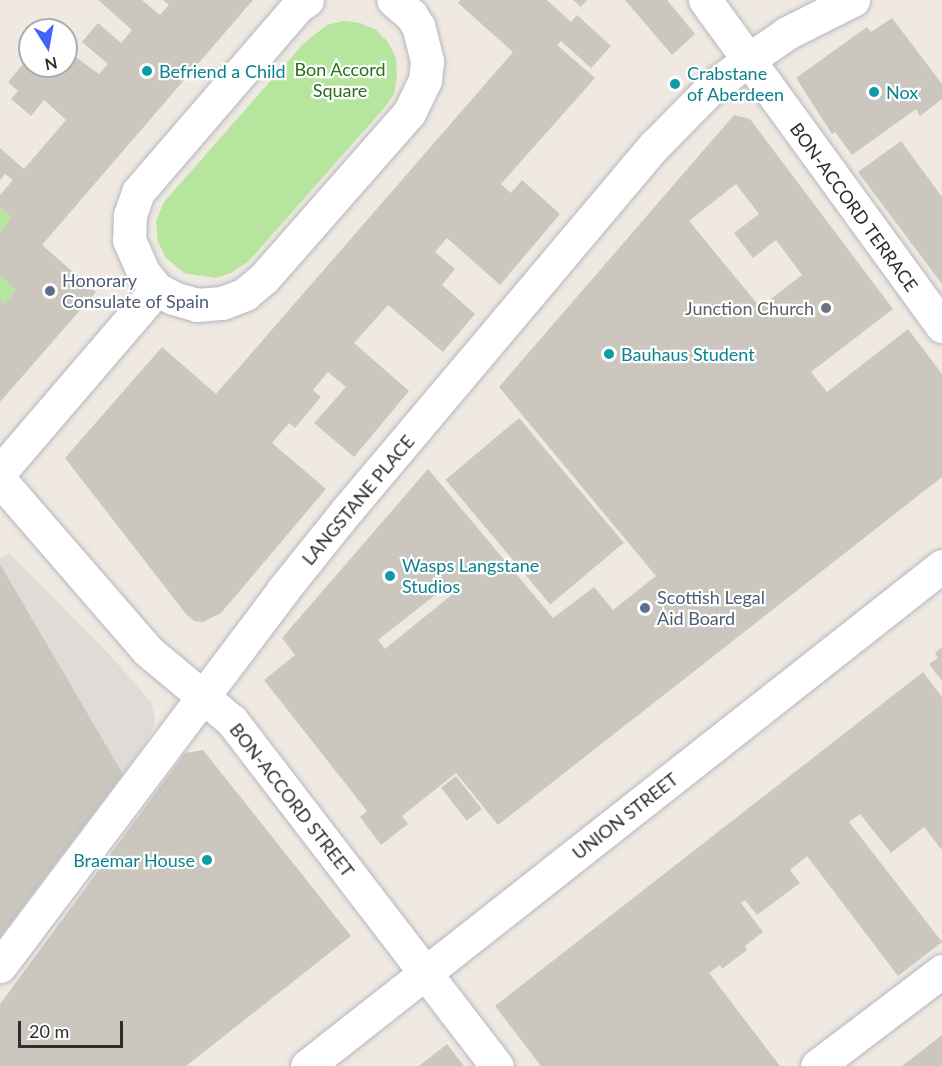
<!DOCTYPE html>
<html>
<head>
<meta charset="utf-8">
<style>
  body { margin:0 }
  #map { position:relative; width:942px; height:1066px; overflow:hidden; background:#efe9e1; font-family:Lato,sans-serif }
  div>[style] { position:absolute }
  [style*='--x'] { left:calc(var(--x)*1px); top:calc(var(--y)*1px); width:calc(var(--w)*1px); rotate:calc(var(--a)*1deg) }
  .green>* { inset:0; background:#b6e59e }
  .plaza>* { inset:0; background:#dfdcd8 }
  .building>* { inset:0; background:#cbc7bf; transform-origin:0 0 }
  .roads { filter:drop-shadow(0 0 2px #b4b7c1) drop-shadow(0 0 2px #b4b7c1) }
  .street>* { height:33px; margin:-16.5px; padding:0 16.5px; transform-origin:16.5px; border-radius:16.5px; background:#fff }
  .secondary>* { height:33px; margin:-16.5px; padding:0 16.5px; transform-origin:16.5px; border-radius:16.5px; background:#fff }
  .dots>* { width:16px; height:16px; translate:-50% -50%; box-sizing:border-box; border:3px solid #fff; border-radius:50% }
  span { translate:-50% -50%; white-space:nowrap; text-align:center; line-height:1.15; -webkit-text-stroke:4.5px #fff; paint-order:stroke }
  .park-label { font-size:18px; color:#2c6e1b }
  .culture-label { font-size:18px; color:#0d838f }
  .left { translate:0 -50%; text-align:left }
  .right { translate:-100% -50%; text-align:right }
  .street-label { font-size:18px; color:#2e2e2e }
  .service-label { font-size:18px; color:#4e5e75 }
  .worship-label { font-size:18px; color:#5b616d }
  .north { position:absolute; left:18px; top:18px; width:60px; height:60px; box-sizing:border-box; background:#fff; border:2px solid #ababab; border-radius:50%; rotate:169deg; font-size:16px; font-weight:700; line-height:24px; text-align:center; color:#2e2e2e }
  .north::after { content:''; display:block; margin:auto; width:21px; height:27px; background:#4264fb; clip-path:polygon(50% 0,100% 100%,50% 72%,0 100%) }
  .scale { position:absolute; left:18px; top:1021px; width:105px; height:27px; box-sizing:border-box; border:3px solid #2e2e2e; border-top:0; padding-left:8px; font-size:18px; line-height:21px; white-space:nowrap; color:#2e2e2e; -webkit-text-stroke:4px #fff; paint-order:stroke }
</style>
</head>
<body>
<div id="map">
  <div class="green">
    <i style="clip-path:polygon(343px 21px,360px 23px,376px 30px,388px 42px,396px 58px,397px 78px,394px 94px,385px 107px,249px 261px,231px 273px,215px 278px,184px 273px,166px 258px,158px 242px,156px 221px,164px 202px,304px 43px,327px 25px)"></i>
    <i style="clip-path:polygon(0 208px,12px 218px,0 232px)"></i>
    <i style="clip-path:polygon(0 275px,16px 290px,5px 304px,0 300px)"></i>
  </div>
  <div class="plaza">
    <i style="clip-path:polygon(9px 553px,109px 654px,151px 702px,155px 719px,152px 732px,123px 774px,0 564px,0 558px)"></i>
  </div>
  <div class="building">
    <i style="clip-path:polygon(98px 0,142px 0,160px 15px,169px 5px,163px 0,253px 0,42px 245px,96px 292px,0 402px,0 300px,5px 304px,16px 290px,0 275px,0 232px,12px 218px,0 208px,0 195px,13px 180px,5px 174px,0 180px,0 148px,24px 169px,66px 120px,44px 100px,31px 116px,11px 99px,18px 91px,8px 82px,30px 56px,30px 66px,66px 66px,66px 50px,99px 74px,108px 64px,82px 42px,98px 23px,121px 43px,132px 30px)"></i>
    <i style="clip-path:polygon(460px 0,547px 0,571px 22px,577px 15px,611px 46px,591px 68px,561px 41px,557px 45px,595px 78px,501px 184px,511px 193px,522px 180px,560px 214px,500px 285px,447px 238px,435px 252px,455px 269px,442px 285px,475px 314px,443px 352px,388px 305px,354px 343px,409px 391px,354px 457px,314px 423px,346px 387px,328px 372px,313px 390px,321px 397px,295px 428px,289px 423px,272px 443px,326px 489px,221px 613px,203px 622px,194px 621px,186px 614px,65px 458px,162px 347px,216px 394px,513px 52px,458px 3px)"></i>
    <i style="clip-path:polygon(573px 0,587px 0,581px 7px)"></i>
    <i style="clip-path:polygon(625px 0,667px 0,695px 34px,672px 55px)"></i>
    <i style="clip-path:polygon(892px 18px,942px 84px,942px 99px,920px 116px,916px 109px,852px 155px,835px 132px,832px 134px,796px 78px,867px 27px,871px 32px)"></i>
    <i style="clip-path:polygon(evenodd,734px 115px,750px 119px,893px 309px,811px 372px,827px 392px,908px 329px,942px 374px,942px 477px,498px 825px,456px 773px,402px 816px,408px 824px,381px 845px,360px 817px,367px 811px,264px 680px,295px 655px,282px 638px,428px 469px,553px 618px,594px 587px,613px 610px,656px 576px,499px 387px,734px 115px,736px 184px,759px 214px,734px 233px,753px 258px,776px 240px,802px 275px,760px 307px,689px 221px,736px 184px,734px 115px,448px 585px,454px 593px,385px 649px,378px 640px,448px 585px)"></i>
    <i style="clip-path:polygon(901px 141px,942px 197px,942px 284px,858px 172px)"></i>
    <i style="left:519px;top:418px;width:163px;height:96px;rotate:50deg"></i>
    <i style="clip-path:polygon(0 564px,123px 774px,0 937px)"></i>
    <i style="clip-path:polygon(942px 647px,942px 681px,929px 664px,938px 658px,935px 653px)"></i>
    <i style="clip-path:polygon(923px 672px,942px 697px,942px 850px,924px 827px,891px 853px,860px 814px,849px 822px,942px 942px,898px 976px,807px 856px,790px 870px,800px 883px,757px 915px,745px 900px,741px 903px,763px 932px,745px 946px,747px 950px,722px 969px,720px 965px,709px 973px,780px 1066px,541px 1066px,495px 1006px)"></i>
    <i style="clip-path:polygon(203px 750px,351px 936px,186px 1066px,0 1066px,0 1004px,185px 753px)"></i>
    <i style="left:456px;top:776px;width:42px;height:19px;rotate:52deg"></i>
    <i style="clip-path:polygon(942px 1035px,942px 1066px,902px 1066px)"></i>
    <i style="clip-path:polygon(447px 1044px,464px 1066px,419px 1066px)"></i>
  </div>
  <div class="roads">
    <div class="street">
      <i style="--x:307;--y:0;--w:11;--a:146"></i>
      <i style="--x:298;--y:6;--w:245;--a:130.7"></i>
      <i style="--x:138;--y:192;--w:24;--a:109"></i>
      <i style="--x:130;--y:215;--w:25;--a:92"></i>
      <i style="--x:129;--y:240;--w:35;--a:66"></i>
      <i style="--x:143;--y:272;--w:22;--a:51"></i>
      <i style="--x:157;--y:289;--w:18;--a:29"></i>
      <i style="--x:173;--y:298;--w:25;--a:16"></i>
      <i style="--x:197;--y:305;--w:25;--a:-5"></i>
      <i style="--x:222;--y:303;--w:25;--a:-21"></i>
      <i style="--x:245;--y:294;--w:25;--a:-40"></i>
      <i style="--x:264;--y:278;--w:220;--a:-48.7"></i>
      <i style="--x:409;--y:113;--w:37;--a:-64"></i>
      <i style="--x:425;--y:80;--w:19;--a:-84"></i>
      <i style="--x:427;--y:61;--w:36;--a:-104"></i>
      <i style="--x:418;--y:26;--w:13;--a:-122"></i>
      <i style="--x:411;--y:15;--w:23;--a:-140"></i>
      <i style="--x:705;--y:0;--w:403;--a:54"></i>
      <i style="--x:0;--y:472;--w:241;--a:-49.4"></i>
      <i style="--x:0;--y:480;--w:226;--a:49.1"></i>
      <i style="--x:148;--y:651;--w:109;--a:39.8"></i>
      <i style="--x:232;--y:721;--w:435;--a:52.5"></i>
      <i style="--x:0;--y:966;--w:471;--a:-53"></i>
      <i style="--x:283;--y:590;--w:104;--a:-51.3"></i>
      <i style="--x:348;--y:509;--w:475;--a:-49.9"></i>
      <i style="--x:654;--y:146;--w:81;--a:-45.5"></i>
      <i style="--x:711;--y:88;--w:45;--a:-36.9"></i>
      <i style="--x:747;--y:61;--w:49;--a:-35"></i>
      <i style="--x:787;--y:33;--w:74;--a:-26.6"></i>
      <i style="--x:817;--y:1066;--w:157;--a:-37.2"></i>
    </div>
    <div class="secondary">
      <i style="--x:307;--y:1066;--w:808;--a:-38.22"></i>
    </div>
  </div>
  <div class="dots">
    <i style="left:147px;top:71px;background:#0f9aa8"></i>
    <i style="left:675px;top:84px;background:#0f9aa8"></i>
    <i style="left:874px;top:92px;background:#0f9aa8"></i>
    <i style="left:50px;top:291px;background:#5c6f8a"></i>
    <i style="left:826px;top:308px;background:#6b7280"></i>
    <i style="left:609px;top:354px;background:#0f9aa8"></i>
    <i style="left:390px;top:576px;background:#0f9aa8"></i>
    <i style="left:645px;top:608px;background:#5c6f8a"></i>
    <i style="left:207px;top:860px;background:#0f9aa8"></i>
  </div>
  <div class="park-label">
    <span style="left:340px;top:80px">Bon Accord<br>Square</span>
  </div>
  <div class="culture-label">
    <span class="left" style="left:159px;top:71px">Befriend a Child</span>
    <span class="left" style="left:687px;top:84px">Crabstane<br>of Aberdeen</span>
    <span class="left" style="left:886px;top:92px">Nox</span>
    <span class="left" style="left:621px;top:354px">Bauhaus Student</span>
    <span class="left" style="left:402px;top:576px">Wasps Langstane<br>Studios</span>
    <span class="right" style="left:195px;top:860px">Braemar House</span>
  </div>
  <div class="street-label">
    <span style="left:854px;top:207px;rotate:54deg">BON-ACCORD TERRACE</span>
    <span style="left:358px;top:500px;rotate:-50deg">LANGSTANE PLACE</span>
    <span style="left:292px;top:800px;rotate:52deg">BON-ACCORD STREET</span>
    <span style="left:625px;top:816px;rotate:-38deg">UNION STREET</span>
  </div>
  <div class="service-label">
    <span class="left" style="left:62px;top:291px">Honorary<br>Consulate of Spain</span>
    <span class="left" style="left:657px;top:608px">Scottish Legal<br>Aid Board</span>
  </div>
  <div class="worship-label">
    <span class="right" style="left:814px;top:308px">Junction Church</span>
  </div>
  <div class="north">N</div>
  <div class="scale">20 m</div>
</div>
</body>
</html>
